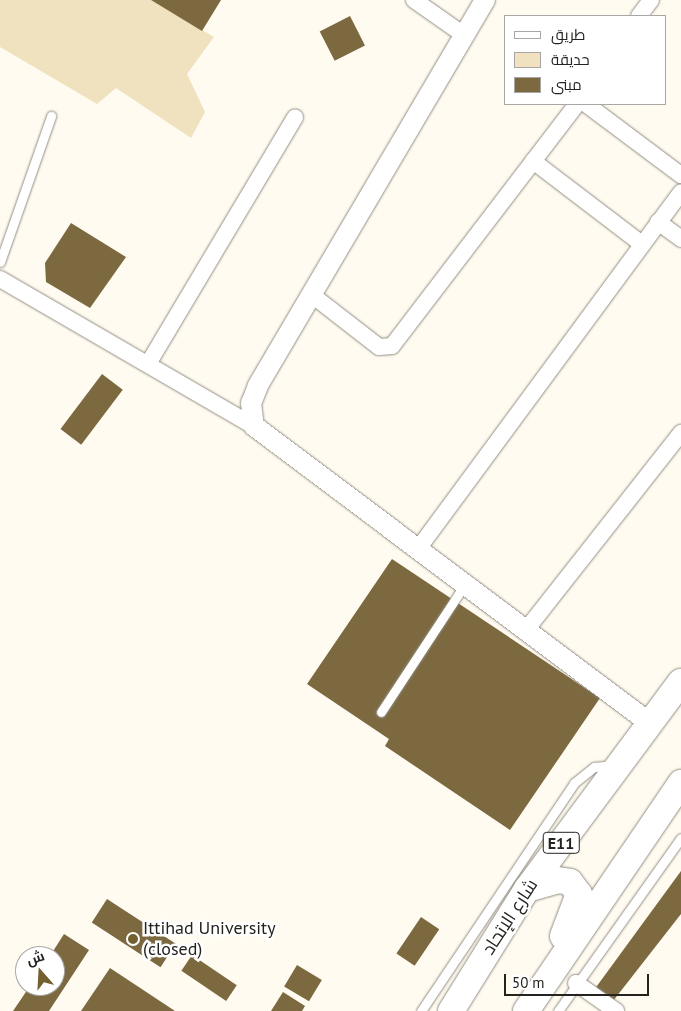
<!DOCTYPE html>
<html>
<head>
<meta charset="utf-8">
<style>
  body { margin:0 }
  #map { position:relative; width:681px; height:1011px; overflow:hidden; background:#fffbf1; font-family:"PT Sans",Cairo,sans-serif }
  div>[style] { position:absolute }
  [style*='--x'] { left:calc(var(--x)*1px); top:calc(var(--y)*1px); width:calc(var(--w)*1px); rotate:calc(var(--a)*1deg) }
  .green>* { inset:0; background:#f0e1bf }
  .building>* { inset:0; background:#7c6940; transform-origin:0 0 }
  .roads { filter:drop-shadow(0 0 1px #938e83) drop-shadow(0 0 1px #938e83) }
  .service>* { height:9px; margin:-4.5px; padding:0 4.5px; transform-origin:4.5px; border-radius:4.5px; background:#fff }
  .minor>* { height:16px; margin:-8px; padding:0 8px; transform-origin:8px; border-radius:8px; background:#fff }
  .tertiary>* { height:20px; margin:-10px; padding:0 10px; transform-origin:10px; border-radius:10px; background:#fff }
  .primary>* { height:26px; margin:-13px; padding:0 13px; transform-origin:13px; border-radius:13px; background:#fff }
  .dots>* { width:14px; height:14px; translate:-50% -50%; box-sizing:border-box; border:2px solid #fff; border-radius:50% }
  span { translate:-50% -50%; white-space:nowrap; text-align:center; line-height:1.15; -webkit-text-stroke:5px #fff; paint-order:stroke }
  .shield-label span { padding:1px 4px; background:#fff; border:1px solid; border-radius:4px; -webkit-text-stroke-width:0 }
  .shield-label { font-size:16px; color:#25231f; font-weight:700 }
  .street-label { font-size:18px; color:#25231f }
  .poi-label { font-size:18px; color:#25231f }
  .left { translate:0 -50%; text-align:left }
  .legend { position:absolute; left:504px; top:15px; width:162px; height:90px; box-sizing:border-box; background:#fff; border:1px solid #a8a7a5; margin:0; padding:6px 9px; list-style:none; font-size:15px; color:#25231f }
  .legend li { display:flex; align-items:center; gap:10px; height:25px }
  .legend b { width:25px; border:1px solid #a8a7a5 }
  .north { position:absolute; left:15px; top:946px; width:50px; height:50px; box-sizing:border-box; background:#fff; border:1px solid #a8a7a5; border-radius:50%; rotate:341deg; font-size:14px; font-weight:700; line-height:20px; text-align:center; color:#25231f }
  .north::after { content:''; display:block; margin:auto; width:18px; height:22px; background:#745f2e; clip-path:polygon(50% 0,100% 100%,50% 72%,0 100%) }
  .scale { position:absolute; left:504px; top:974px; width:145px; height:22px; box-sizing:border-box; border:2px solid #25231f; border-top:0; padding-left:6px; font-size:15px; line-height:18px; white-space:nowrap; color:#25231f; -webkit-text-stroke:4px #fff; paint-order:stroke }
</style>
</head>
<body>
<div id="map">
  <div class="green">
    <i style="clip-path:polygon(0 0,151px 0,214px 37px,187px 74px,205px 112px,191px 138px,116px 88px,97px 104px,0 47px)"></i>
  </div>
  <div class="building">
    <i style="clip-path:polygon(151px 0,221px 0,202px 31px)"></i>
    <i style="left:350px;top:16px;width:33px;height:34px;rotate:63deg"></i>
    <i style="clip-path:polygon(71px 223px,126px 257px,90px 308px,46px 282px,45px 263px)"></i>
    <i style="left:102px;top:374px;width:26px;height:69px;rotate:37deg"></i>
    <i style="clip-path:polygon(392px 559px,600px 698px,510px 830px,385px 746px,389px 739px,307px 684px)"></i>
    <i style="clip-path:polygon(681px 871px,681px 914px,613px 1001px,594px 990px)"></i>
    <i style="left:107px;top:899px;width:82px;height:28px;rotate:33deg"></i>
    <i style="left:421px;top:917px;width:22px;height:44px;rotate:34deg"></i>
    <i style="clip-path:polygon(64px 934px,89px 950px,49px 1011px,13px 1011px,30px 986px,55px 986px,55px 956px,50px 956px)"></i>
    <i style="left:192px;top:955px;width:54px;height:19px;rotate:34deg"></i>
    <i style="left:297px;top:965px;width:29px;height:25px;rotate:31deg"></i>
    <i style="clip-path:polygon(110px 968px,175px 1011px,81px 1011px)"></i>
    <i style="clip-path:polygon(283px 992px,305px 1006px,302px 1011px,271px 1011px)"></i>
  </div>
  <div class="roads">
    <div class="service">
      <i style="--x:0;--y:262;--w:155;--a:-70.7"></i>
      <i style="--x:381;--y:712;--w:153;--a:-56.7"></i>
      <i style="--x:421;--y:1011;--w:275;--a:-56.1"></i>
      <i style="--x:574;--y:783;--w:26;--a:-39"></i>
      <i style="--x:594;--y:767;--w:20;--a:-6"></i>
      <i style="--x:558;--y:1011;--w:212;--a:-54.6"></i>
    </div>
    <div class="minor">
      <i style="--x:414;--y:0;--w:61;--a:35"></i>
      <i style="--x:639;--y:16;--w:20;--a:-53"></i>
      <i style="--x:586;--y:104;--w:119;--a:36.8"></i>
      <i style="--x:533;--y:161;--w:137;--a:37.3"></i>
      <i style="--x:658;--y:222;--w:29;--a:36"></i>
      <i style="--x:0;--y:279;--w:293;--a:30.1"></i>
      <i style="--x:312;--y:295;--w:85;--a:37.8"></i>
      <i style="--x:379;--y:347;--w:13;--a:-4"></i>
      <i style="--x:392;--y:346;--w:305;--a:-52.6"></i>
      <i style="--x:148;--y:364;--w:287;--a:-59.2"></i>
      <i style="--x:418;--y:549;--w:443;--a:-53.6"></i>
      <i style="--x:526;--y:630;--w:251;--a:-51.8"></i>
      <i style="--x:576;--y:983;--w:49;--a:35"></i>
    </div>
    <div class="tertiary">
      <i style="--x:485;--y:0;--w:448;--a:120.5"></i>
      <i style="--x:258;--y:386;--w:18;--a:112"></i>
      <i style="--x:251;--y:403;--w:23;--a:83"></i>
      <i style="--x:254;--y:426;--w:495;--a:36.9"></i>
    </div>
    <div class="primary">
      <i style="--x:527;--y:889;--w:32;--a:-16"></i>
      <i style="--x:558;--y:880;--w:12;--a:9"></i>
      <i style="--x:570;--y:882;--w:15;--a:53"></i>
      <i style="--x:579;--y:894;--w:45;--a:110.9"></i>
      <i style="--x:451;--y:1011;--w:144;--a:-58.1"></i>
      <i style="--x:527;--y:889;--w:258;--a:-53.4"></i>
      <i style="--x:526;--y:1011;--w:276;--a:-55.8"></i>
    </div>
  </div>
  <div class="dots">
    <i style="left:133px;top:939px;background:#745f2e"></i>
  </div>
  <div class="shield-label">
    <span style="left:561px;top:843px">E11</span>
  </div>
  <div class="street-label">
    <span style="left:510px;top:917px;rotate:-57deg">شارع الإتحاد</span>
  </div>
  <div class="poi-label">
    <span class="left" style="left:143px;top:939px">Ittihad University<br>(closed)</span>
  </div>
  <ul class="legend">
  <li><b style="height:6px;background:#fff"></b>طريق</li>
  <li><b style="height:14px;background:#f0e1bf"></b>حديقة</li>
  <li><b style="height:14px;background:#7c6940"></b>مبنى</li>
  </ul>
  <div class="north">ش</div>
  <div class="scale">50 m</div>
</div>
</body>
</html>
